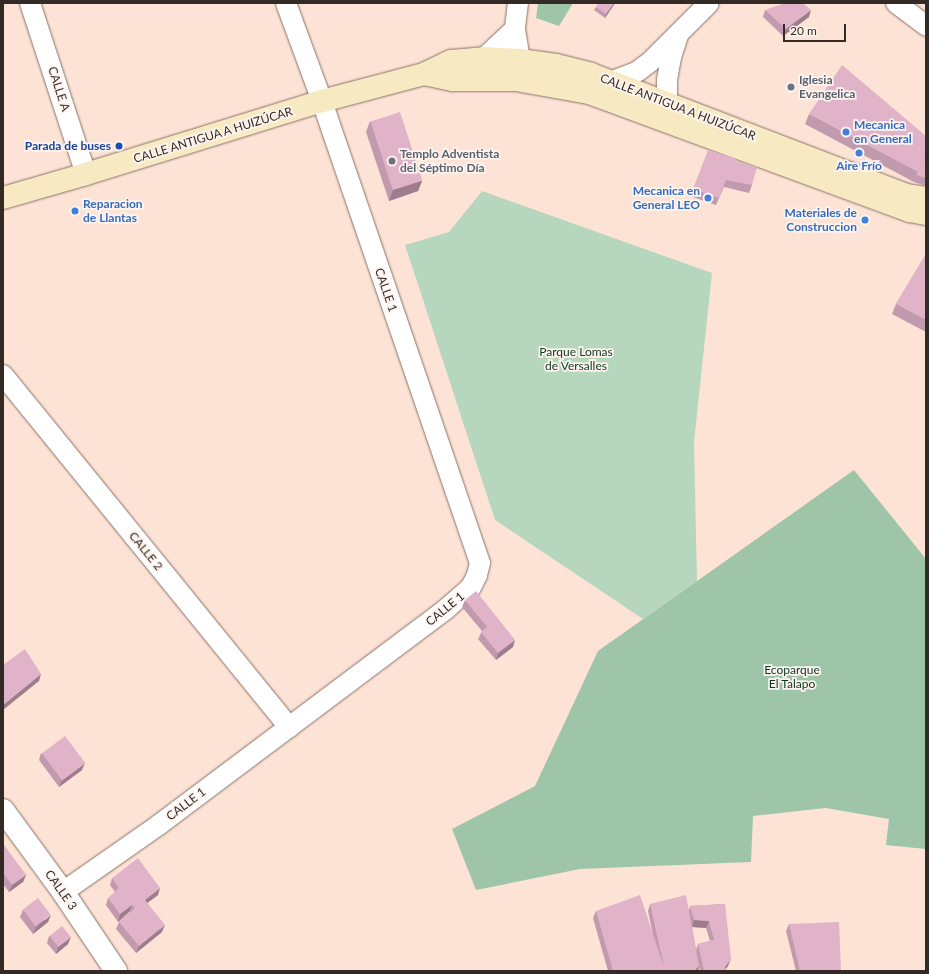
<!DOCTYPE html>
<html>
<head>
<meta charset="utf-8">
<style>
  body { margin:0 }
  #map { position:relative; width:929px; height:974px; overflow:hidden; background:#fde3d6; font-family:Lato,sans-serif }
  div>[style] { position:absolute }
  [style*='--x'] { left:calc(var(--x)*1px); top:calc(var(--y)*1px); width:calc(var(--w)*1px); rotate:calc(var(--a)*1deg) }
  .green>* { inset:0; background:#b6d7be }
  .forest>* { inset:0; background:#9ec5a7 }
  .roads { filter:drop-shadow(0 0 1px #897267) drop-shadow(0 0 1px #897267) }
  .minor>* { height:20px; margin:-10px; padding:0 10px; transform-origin:10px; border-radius:10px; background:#fff }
  .tertiary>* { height:22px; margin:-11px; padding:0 11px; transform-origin:11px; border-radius:11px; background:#fff }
  .secondary>* { height:22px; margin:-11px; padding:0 11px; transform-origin:11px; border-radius:11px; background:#f7eac3 }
  .wall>* { inset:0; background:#c19aad }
  .shaded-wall>* { inset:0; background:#9d7d8d }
  .building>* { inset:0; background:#e0b3c9; transform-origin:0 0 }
  .dots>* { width:11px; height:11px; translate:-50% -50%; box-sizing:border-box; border:2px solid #fef4ef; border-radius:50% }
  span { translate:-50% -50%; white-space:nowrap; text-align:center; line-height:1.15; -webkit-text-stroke:3.5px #fef4ef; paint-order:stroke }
  .worship-label { font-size:12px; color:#5b616d; font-weight:700 }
  .left { translate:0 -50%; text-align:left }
  .street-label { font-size:12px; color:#332a25 }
  .shop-label { font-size:12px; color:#366cbe; font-weight:700 }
  .right { translate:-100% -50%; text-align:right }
  .transit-label { font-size:12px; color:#164399; font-weight:700 }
  .park-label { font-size:12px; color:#09391d }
  .frame { position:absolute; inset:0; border:4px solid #332a25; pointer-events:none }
  .scale { position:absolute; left:783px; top:24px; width:63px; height:18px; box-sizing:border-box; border:2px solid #332a25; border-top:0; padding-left:5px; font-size:12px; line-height:14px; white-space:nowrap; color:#332a25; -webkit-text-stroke:3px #fef4ef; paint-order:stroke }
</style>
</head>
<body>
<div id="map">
  <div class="green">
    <i style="clip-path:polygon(482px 191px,712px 273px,694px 442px,697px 581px,643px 619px,495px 520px,405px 245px,449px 232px)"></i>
  </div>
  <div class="forest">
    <i style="clip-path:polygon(538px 3px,573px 3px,559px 26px,536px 18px)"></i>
    <i style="clip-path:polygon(854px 470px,926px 559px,926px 849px,886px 845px,889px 819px,826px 808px,753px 816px,751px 862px,580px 869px,476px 890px,452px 829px,535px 786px,598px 651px)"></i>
  </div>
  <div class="roads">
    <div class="minor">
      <i style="--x:30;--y:3;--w:180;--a:71.9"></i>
      <i style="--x:518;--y:3;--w:26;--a:97"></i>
      <i style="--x:515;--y:29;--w:31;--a:81"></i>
      <i style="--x:896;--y:3;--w:38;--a:37"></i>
      <i style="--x:484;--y:58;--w:42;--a:-43.1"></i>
      <i style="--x:610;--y:82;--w:30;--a:-21"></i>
      <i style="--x:638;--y:71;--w:15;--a:-37"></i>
      <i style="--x:650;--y:62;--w:83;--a:-45"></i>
      <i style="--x:667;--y:103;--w:23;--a:-90"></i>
      <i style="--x:667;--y:80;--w:23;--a:-80"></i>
      <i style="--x:671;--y:57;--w:23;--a:-72"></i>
      <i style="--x:3;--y:375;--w:454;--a:50.9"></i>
      <i style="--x:63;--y:892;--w:118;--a:-35"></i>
      <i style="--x:160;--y:824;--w:358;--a:-36.9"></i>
      <i style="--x:446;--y:609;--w:33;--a:-41"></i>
      <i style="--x:471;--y:587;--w:13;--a:-63"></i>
      <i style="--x:477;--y:575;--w:12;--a:-76"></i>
      <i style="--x:480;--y:563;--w:488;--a:-108.9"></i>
      <i style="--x:322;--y:101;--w:104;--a:-110.2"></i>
    </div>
    <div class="tertiary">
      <i style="--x:3;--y:810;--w:102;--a:53.8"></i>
      <i style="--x:63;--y:892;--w:95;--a:56.1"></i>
    </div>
    <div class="secondary">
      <i style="--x:424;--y:74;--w:30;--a:12"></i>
      <i style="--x:453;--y:80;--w:63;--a:0"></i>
      <i style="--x:516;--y:80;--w:74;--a:10.1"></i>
      <i style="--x:589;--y:93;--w:342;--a:20.2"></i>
      <i style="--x:910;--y:211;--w:16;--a:11"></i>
      <i style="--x:3;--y:198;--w:86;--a:-16.1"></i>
      <i style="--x:86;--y:174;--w:247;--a:-17.2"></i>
      <i style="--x:322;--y:101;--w:106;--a:-14.8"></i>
      <i style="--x:424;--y:74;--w:30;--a:-26"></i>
      <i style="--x:451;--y:61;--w:33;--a:-5"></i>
      <i style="--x:484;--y:58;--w:36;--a:3"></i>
      <i style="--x:520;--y:60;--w:36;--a:8"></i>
      <i style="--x:556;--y:65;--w:36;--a:14"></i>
      <i style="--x:591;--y:74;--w:338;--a:21"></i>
      <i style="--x:907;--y:195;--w:19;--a:9"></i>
    </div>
  </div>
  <div class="wall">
    <i style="clip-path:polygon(615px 3px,605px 18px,594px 10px,596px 7px)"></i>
    <i style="clip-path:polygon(765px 10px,809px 17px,783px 36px,763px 17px)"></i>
    <i style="clip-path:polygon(809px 114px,926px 136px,926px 186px,914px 182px,805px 124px)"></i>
    <i style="clip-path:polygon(370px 121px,422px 181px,418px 191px,389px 201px,366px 132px)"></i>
    <i style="clip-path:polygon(736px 161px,752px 185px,749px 193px,724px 187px,716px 205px,690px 196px,693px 189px)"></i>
    <i style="clip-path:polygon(926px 254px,926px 332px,892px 314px,896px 304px)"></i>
    <i style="clip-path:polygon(465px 600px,513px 647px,496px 660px,478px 639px,482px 631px,462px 607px)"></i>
    <i style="clip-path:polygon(41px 753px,82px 770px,59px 787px,39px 760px)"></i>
    <i style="clip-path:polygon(3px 845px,26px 875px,23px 882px,9px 892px,3px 884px)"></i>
    <i style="clip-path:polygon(112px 878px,158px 895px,147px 903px,162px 932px,136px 953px,116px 929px,119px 922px,130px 912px,129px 912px,118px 922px,106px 905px,108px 898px,115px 892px,110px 885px)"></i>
    <i style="clip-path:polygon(evenodd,650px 904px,689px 910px,690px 906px,725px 904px,728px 966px,726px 969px,726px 971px,700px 971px,699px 967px,698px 971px,608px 971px,593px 918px,596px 911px,653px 935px,648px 911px,650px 904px,692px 927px,706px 928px,710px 941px,698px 944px,696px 950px,692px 927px)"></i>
    <i style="clip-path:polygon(23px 910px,48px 922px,33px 934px,20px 917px)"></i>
    <i style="clip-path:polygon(789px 924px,841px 971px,796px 971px,786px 931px)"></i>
    <i style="clip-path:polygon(49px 936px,68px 944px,56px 954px,47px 943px)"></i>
  </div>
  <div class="shaded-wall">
    <i style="clip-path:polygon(614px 3px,615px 3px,605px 18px,606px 14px)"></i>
    <i style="clip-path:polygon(811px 10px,809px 17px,783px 36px,786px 29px)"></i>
    <i style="clip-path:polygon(422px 181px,418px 191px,389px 201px,393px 190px)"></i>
    <i style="clip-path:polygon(515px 640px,513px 647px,496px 660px,498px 653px)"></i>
    <i style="clip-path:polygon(41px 674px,39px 681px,3px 710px,3px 705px)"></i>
    <i style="clip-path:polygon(85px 763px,82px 770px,59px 787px,62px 780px)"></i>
    <i style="clip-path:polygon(26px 875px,23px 882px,9px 892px,12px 885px)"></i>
    <i style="clip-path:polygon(160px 888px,158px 895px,142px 907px,145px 900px)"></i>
    <i style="clip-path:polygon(132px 905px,129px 912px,118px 922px,120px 914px)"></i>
    <i style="clip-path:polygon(51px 915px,48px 922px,33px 934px,36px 927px)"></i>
    <i style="clip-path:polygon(694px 920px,709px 921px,706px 928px,692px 927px)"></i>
    <i style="clip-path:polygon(165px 925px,162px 932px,136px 953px,139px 946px)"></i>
    <i style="clip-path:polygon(71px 937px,68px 944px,56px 954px,58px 947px)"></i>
    <i style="clip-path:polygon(731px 959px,728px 966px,724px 971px,725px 967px)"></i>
    <i style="clip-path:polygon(699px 966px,698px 971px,694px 971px)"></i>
  </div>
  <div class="building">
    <i style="clip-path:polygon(598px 3px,614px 3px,606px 14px,596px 7px)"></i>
    <i style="clip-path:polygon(785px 3px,803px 3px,811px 10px,786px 29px,765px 10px)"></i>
    <i style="clip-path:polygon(842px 65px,926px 136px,926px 156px,918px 172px,809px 114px)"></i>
    <i style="left:400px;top:112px;width:72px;height:31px;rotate:72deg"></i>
    <i style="clip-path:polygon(708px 150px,735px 158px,736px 161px,757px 167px,752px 185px,726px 180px,719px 198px,693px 189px)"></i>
    <i style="clip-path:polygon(926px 157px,926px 178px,916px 175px)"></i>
    <i style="clip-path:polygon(926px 254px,926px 320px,896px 304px)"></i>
    <i style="clip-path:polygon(476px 591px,515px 640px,498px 653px,481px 632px,487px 627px,465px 600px)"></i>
    <i style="clip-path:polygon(25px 649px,41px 674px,3px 705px,3px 665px)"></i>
    <i style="left:65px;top:736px;width:34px;height:29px;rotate:53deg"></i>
    <i style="clip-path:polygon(3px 845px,4px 845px,26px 875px,12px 885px,3px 873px)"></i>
    <i style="clip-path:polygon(138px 858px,160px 888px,145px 900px,165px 925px,139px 946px,119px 922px,135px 908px,132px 905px,120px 914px,108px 898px,119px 888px,112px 878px)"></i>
    <i style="clip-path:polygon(640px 895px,664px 967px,650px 904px,686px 895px,699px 966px,694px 971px,613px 971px,596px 911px)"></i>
    <i style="left:38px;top:898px;width:21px;height:19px;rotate:53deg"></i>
    <i style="clip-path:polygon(725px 904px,731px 959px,725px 967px,726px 971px,704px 971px,698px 944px,714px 940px,709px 921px,694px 920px,690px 906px)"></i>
    <i style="clip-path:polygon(839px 922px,841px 971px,800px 971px,789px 924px)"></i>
    <i style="left:62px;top:926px;width:14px;height:16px;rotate:51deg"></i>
  </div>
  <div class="dots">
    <i style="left:791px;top:87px;background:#6b7280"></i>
    <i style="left:846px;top:132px;background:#3f7fe0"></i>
    <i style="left:119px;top:146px;background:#1a4fb4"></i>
    <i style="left:859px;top:153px;background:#3f7fe0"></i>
    <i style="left:392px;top:161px;background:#6b7280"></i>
    <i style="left:708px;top:198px;background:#3f7fe0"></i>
    <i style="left:75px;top:211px;background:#3f7fe0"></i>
    <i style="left:865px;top:220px;background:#3f7fe0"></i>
  </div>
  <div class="worship-label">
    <span class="left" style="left:799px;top:87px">Iglesia<br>Evangelica</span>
    <span class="left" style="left:400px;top:161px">Templo Adventista<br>del Séptimo Día</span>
  </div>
  <div class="street-label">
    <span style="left:59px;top:89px;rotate:72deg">CALLE A</span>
    <span style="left:678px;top:107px;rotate:21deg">CALLE ANTIGUA A HUIZÚCAR</span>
    <span style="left:213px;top:135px;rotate:-17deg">CALLE ANTIGUA A HUIZÚCAR</span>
    <span style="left:386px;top:290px;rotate:71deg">CALLE 1</span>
    <span style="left:146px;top:551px;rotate:51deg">CALLE 2</span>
    <span style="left:445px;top:609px;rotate:-39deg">CALLE 1</span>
    <span style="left:186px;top:804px;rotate:-37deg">CALLE 1</span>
    <span style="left:61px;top:890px;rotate:55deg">CALLE 3</span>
  </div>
  <div class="shop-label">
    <span class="left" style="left:854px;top:132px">Mecanica<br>en General</span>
    <span style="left:859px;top:166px">Aire Frío</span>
    <span class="right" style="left:700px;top:198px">Mecanica en<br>General LEO</span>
    <span class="left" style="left:83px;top:211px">Reparacion<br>de Llantas</span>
    <span class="right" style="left:857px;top:220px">Materiales de<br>Construccion</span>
  </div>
  <div class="transit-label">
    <span class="right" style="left:111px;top:146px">Parada de buses</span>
  </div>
  <div class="park-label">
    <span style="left:576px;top:359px">Parque Lomas<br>de Versalles</span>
    <span style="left:792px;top:677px">Ecoparque<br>El Talapo</span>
  </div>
  <div class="frame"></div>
  <div class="scale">20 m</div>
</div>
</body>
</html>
